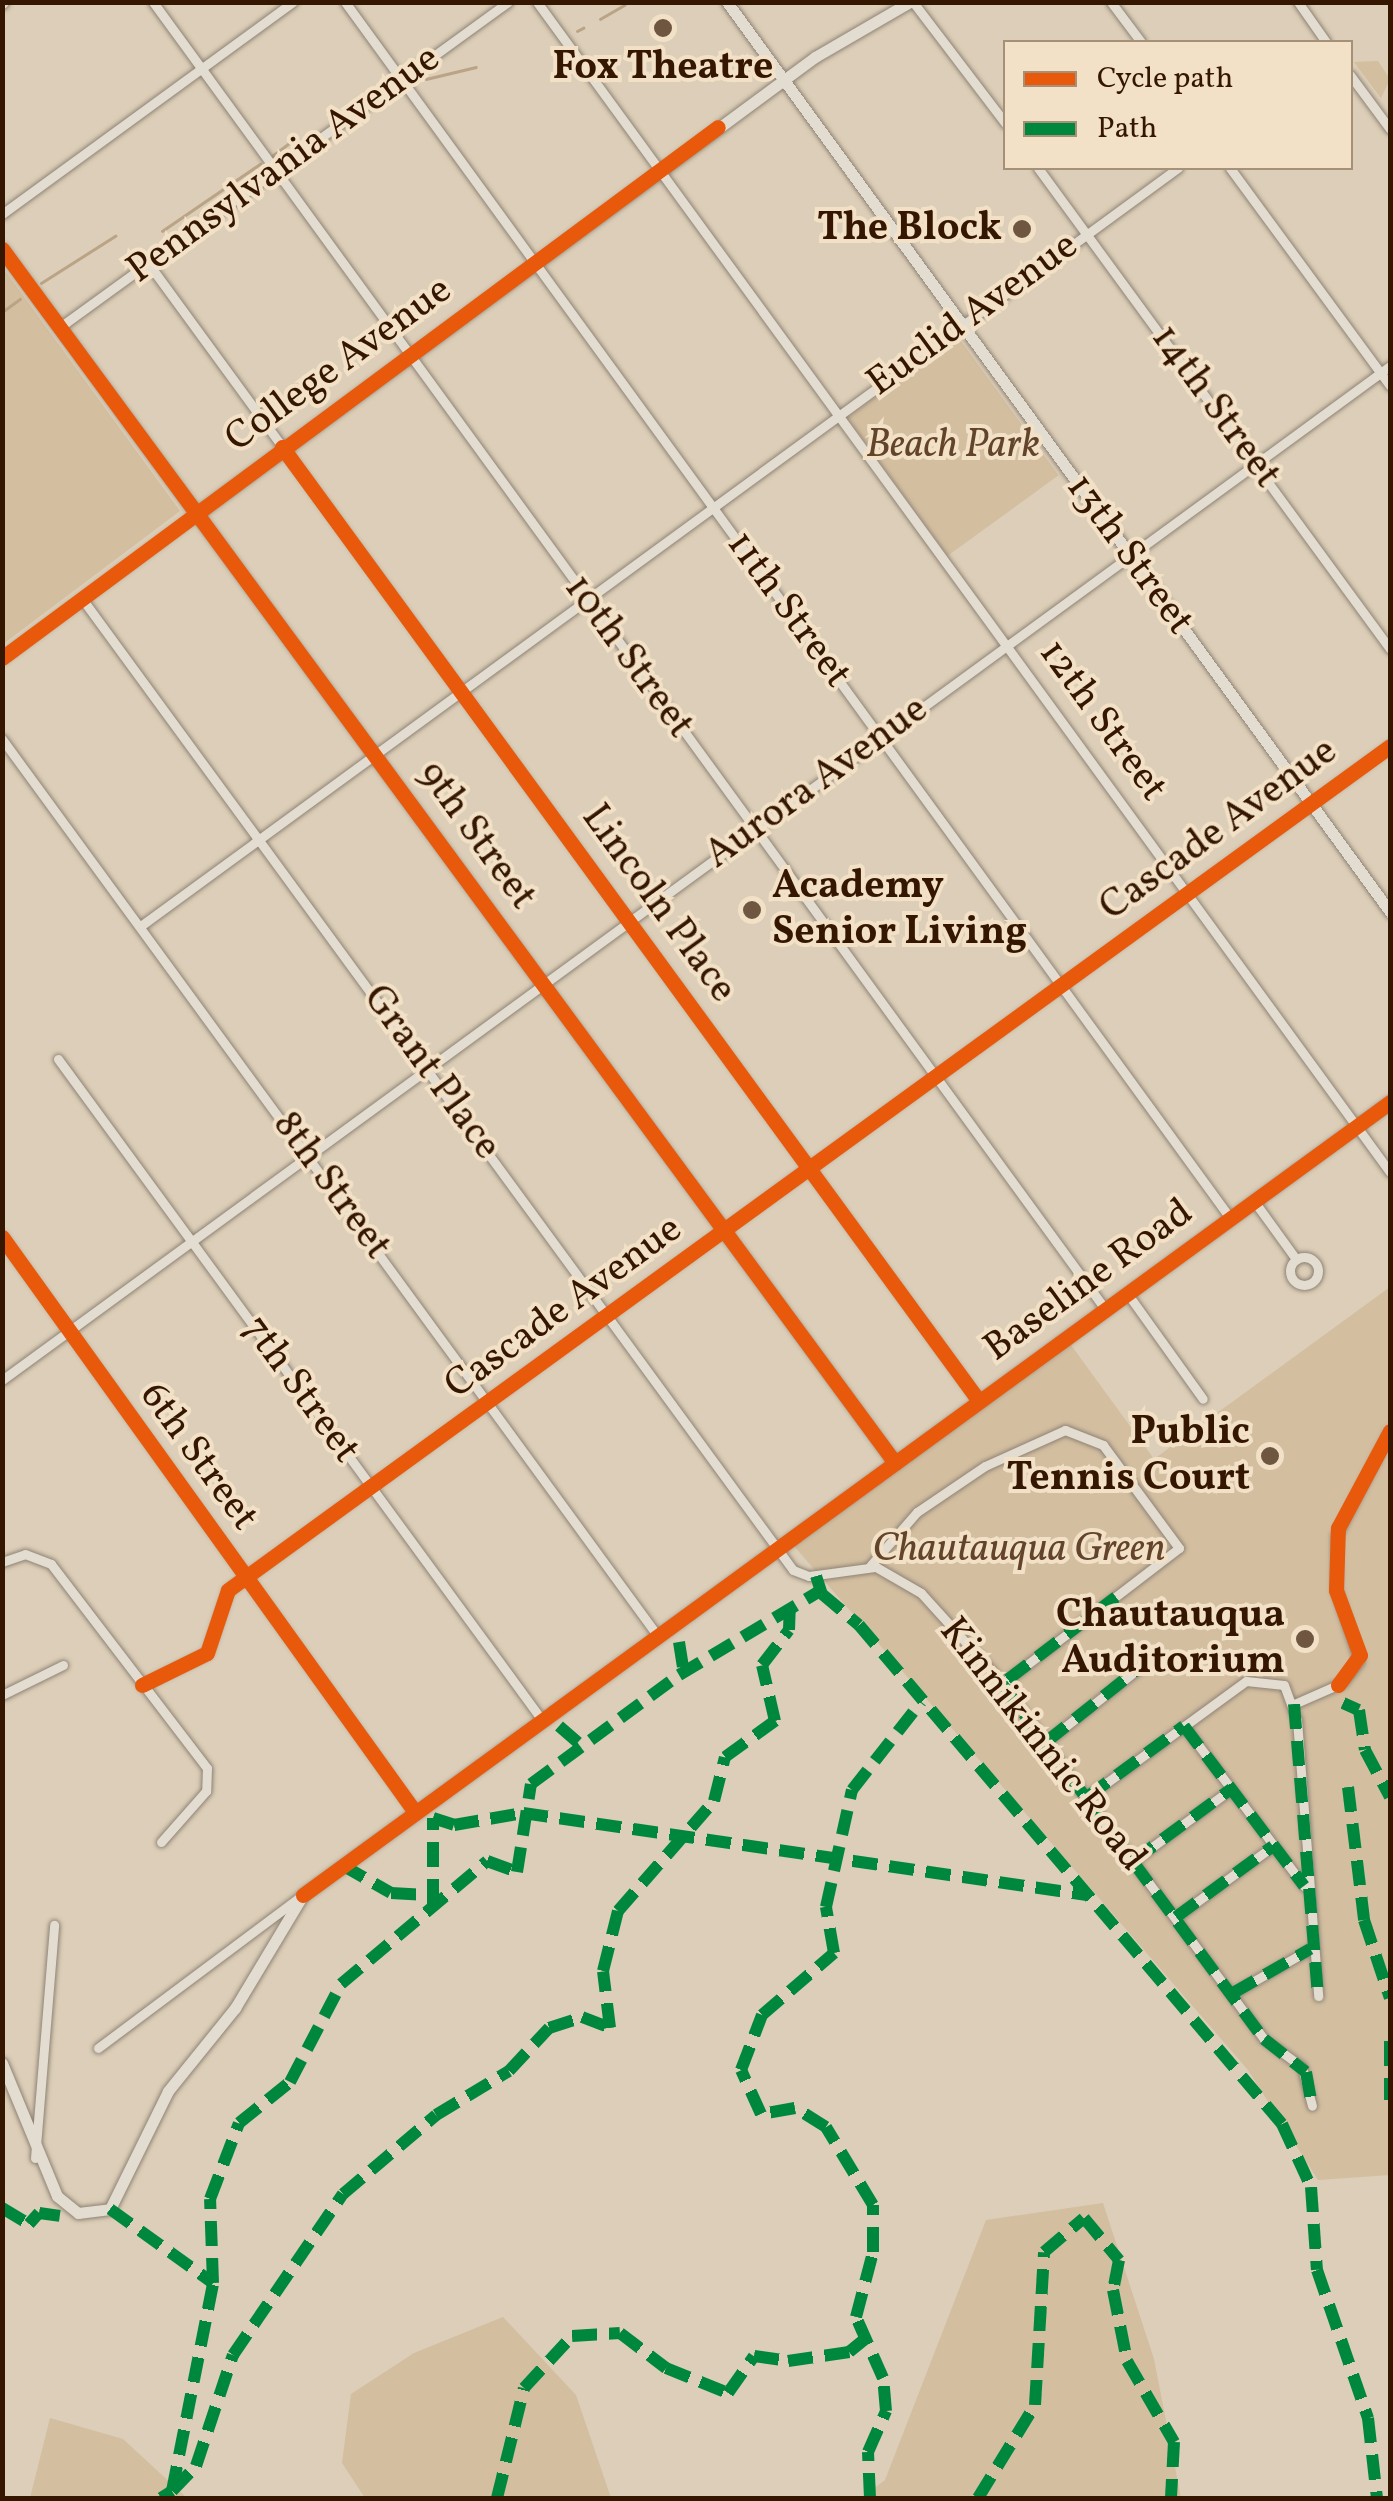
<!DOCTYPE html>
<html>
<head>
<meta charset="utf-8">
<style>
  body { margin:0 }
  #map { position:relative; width:1393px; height:2501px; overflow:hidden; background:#dcceb8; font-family:Vollkorn,serif }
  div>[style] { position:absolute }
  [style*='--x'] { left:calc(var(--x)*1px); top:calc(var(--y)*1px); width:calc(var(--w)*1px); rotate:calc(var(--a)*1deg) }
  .green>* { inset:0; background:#d3bea0; transform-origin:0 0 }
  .stream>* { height:2.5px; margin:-1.25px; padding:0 1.25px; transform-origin:1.25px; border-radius:1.25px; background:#bba386 }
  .roads { filter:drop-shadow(0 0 2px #8f8374) drop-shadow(0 0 2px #8f8374) }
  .street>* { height:9px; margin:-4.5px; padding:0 4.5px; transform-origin:4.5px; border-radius:4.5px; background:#e3dcd1 }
  .street>.ring { margin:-4.5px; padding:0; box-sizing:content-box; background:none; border:9px solid #e3dcd1; border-radius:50% }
  .secondary>* { height:11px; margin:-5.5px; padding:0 5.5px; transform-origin:5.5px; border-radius:5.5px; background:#e3dcd1 }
  .quiet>* { height:12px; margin-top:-6px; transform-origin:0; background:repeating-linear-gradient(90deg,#00873e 0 25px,transparent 0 37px) }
  .cycleway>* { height:15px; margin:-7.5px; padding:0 7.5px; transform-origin:7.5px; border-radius:7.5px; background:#e8590c }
  .dots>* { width:28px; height:28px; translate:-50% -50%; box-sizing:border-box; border:5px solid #f2e1c7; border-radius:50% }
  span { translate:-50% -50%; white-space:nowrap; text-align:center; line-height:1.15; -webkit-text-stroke:8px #f2e1c7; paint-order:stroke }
  .poi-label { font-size:40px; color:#351601; font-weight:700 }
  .right { translate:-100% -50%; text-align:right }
  .left { translate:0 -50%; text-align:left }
  .street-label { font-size:40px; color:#351601 }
  .park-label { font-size:40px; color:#62442b; font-style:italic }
  .frame { position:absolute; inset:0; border:5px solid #351601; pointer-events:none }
  .legend { position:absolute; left:1003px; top:40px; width:350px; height:130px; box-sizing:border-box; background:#f2e1c7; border:2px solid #a69078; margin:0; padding:12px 18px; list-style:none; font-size:30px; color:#351601 }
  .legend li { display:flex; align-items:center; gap:20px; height:50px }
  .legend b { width:50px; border:2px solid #a69078 }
</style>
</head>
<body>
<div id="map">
  <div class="green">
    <i style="clip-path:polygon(1378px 61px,1390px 79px,1381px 98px,1354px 62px)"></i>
    <i style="clip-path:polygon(3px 268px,180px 511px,3px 644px,2px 644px)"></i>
    <i style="left:958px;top:337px;width:171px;height:137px;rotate:54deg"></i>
    <i style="clip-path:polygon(1390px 1287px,1390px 2175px,1318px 2180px,1248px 2070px,794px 1546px,1071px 1345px,1154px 1459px)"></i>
    <i style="clip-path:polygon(1103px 2203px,1154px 2359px,1181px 2498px,861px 2498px,885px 2480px,986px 2220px)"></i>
    <i style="clip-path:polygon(503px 2317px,576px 2395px,611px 2498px,365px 2498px,342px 2463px,351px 2394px,414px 2353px)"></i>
    <i style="clip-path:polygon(50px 2418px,123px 2439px,187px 2498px,30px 2498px)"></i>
  </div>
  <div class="stream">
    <i style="--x:600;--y:19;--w:28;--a:-30"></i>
    <i style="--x:577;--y:31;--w:7;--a:-27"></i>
    <i style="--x:426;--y:79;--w:51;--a:-13.5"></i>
    <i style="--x:272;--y:156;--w:25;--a:-37"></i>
    <i style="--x:162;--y:231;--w:119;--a:-34.4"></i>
    <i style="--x:41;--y:283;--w:88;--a:-32.4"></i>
    <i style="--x:2;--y:312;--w:22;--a:-36"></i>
  </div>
  <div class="roads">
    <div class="street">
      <i style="--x:153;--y:2;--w:1617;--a:53.93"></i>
      <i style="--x:345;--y:2;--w:1504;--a:53.95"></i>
      <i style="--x:537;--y:2;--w:1448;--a:53.91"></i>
      <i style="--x:913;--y:2;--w:153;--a:52.7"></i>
      <i style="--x:1111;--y:2;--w:50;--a:53.1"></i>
      <i style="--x:1298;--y:2;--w:49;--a:55"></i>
      <i style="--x:1350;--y:75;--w:67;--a:53.5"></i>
      <i style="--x:1038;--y:168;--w:596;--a:53.8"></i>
      <i style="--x:1230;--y:168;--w:270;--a:53.7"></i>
      <i style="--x:2;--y:214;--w:360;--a:-36.1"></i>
      <i style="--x:148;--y:263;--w:1409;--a:53.86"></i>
      <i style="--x:60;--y:327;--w:553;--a:-35.96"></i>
      <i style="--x:83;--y:600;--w:1202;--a:53.8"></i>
      <i style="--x:793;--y:1570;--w:17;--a:21"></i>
      <i style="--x:809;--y:1576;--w:68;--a:-7.7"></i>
      <i style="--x:876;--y:1567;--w:52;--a:30"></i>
      <i style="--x:921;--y:1593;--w:113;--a:47.9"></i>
      <i style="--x:997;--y:1677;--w:450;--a:53.6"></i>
      <i style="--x:1264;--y:2039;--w:47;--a:36.4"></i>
      <i style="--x:1302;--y:2067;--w:40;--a:75.6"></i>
      <i style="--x:2;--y:658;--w:244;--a:-36.5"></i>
      <i style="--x:2;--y:739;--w:1110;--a:53.83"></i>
      <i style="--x:142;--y:925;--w:1283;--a:-36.16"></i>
      <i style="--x:58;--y:1059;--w:819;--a:53.79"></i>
      <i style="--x:1254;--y:1201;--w:72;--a:54.1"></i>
      <i style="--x:2;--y:1237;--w:708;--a:54.31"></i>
      <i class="ring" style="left:1290px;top:1257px;width:19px;height:19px"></i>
      <i style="--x:1127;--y:1293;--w:130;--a:54.4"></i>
      <i style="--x:2;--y:1380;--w:1719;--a:-36.15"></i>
      <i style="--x:2;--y:1562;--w:24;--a:-19"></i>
      <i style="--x:25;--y:1554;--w:28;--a:21"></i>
      <i style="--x:51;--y:1564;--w:257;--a:52.6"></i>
      <i style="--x:207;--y:1768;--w:23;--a:92"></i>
      <i style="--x:206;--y:1791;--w:68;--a:131.4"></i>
      <i style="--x:870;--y:1566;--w:72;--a:-49"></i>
      <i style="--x:917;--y:1512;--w:82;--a:-34.1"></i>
      <i style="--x:985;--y:1466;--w:88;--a:-24.2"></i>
      <i style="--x:1065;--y:1430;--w:41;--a:21.5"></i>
      <i style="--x:1103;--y:1445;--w:128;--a:53.6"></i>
      <i style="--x:1179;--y:1548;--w:223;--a:142.5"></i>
      <i style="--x:142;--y:1685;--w:72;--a:-26.2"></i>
      <i style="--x:207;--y:1653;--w:66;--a:-71.6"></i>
      <i style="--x:228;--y:1590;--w:1436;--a:-35.99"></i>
      <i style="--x:2;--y:1695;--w:68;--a:-26.2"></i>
      <i style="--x:1294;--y:1704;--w:52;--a:-23.6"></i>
      <i style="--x:1342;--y:1683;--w:28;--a:-52"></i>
      <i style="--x:1359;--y:1661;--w:75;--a:-107.9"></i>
      <i style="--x:1336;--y:1590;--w:54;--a:-90"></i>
      <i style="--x:1336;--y:1536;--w:118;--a:-62.8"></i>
      <i style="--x:1184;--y:1726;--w:200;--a:53.1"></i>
      <i style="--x:1046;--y:1742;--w:119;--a:-38.5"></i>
      <i style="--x:1087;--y:1797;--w:197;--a:-36.1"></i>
      <i style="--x:1246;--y:1681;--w:38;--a:6"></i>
      <i style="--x:1284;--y:1685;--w:37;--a:70"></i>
      <i style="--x:1297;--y:1720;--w:277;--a:85.6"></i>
      <i style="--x:1133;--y:1861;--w:122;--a:-36.3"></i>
      <i style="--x:1176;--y:1917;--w:120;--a:-36.2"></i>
      <i style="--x:1233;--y:1993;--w:89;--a:-29.7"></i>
      <i style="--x:98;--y:2048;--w:252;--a:-36.8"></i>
      <i style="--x:35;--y:2158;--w:234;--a:-85.3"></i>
    </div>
    <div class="secondary">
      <i style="--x:727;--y:2;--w:1126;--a:53.92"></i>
      <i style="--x:2;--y:3;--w:1;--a:-45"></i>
      <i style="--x:2;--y:249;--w:1507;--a:53.66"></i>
      <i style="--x:198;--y:513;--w:767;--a:-36.47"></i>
      <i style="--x:815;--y:57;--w:110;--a:-30.1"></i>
      <i style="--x:2;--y:2063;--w:144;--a:67.5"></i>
      <i style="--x:57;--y:2196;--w:27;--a:39"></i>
      <i style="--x:78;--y:2213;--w:32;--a:-7"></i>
      <i style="--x:110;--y:2209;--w:131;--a:-63.8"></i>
      <i style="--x:168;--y:2091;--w:107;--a:-51.1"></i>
      <i style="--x:235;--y:2008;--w:132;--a:-59"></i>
      <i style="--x:303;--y:1895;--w:1346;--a:-36.11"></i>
    </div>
  </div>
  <div class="quiet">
    <i style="--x:816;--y:1576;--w:19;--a:72"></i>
    <i style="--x:822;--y:1594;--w:48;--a:40"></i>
    <i style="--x:859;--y:1625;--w:654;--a:49.71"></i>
    <i style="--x:1282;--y:2124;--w:69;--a:65.3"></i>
    <i style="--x:1311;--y:2187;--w:83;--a:85.9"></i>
    <i style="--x:1317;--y:2270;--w:157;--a:71"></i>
    <i style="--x:1368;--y:2418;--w:81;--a:83.6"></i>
    <i style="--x:1116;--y:1597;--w:143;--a:142.7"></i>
    <i style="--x:1002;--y:1684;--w:441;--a:53.6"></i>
    <i style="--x:1264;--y:2039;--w:53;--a:38.2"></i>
    <i style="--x:1306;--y:2072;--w:35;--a:80"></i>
    <i style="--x:679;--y:1642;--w:31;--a:81"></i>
    <i style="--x:1343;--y:1703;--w:17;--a:24"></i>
    <i style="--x:1359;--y:1710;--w:40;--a:81.5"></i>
    <i style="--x:1365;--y:1750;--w:53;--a:62"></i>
    <i style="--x:1294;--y:1704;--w:293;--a:85.3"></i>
    <i style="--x:559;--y:1726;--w:32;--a:41"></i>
    <i style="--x:1046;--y:1742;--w:119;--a:-38.5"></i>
    <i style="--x:1348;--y:1787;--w:134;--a:83.1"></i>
    <i style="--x:1364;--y:1920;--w:82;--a:71.6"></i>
    <i style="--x:1087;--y:1797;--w:120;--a:-36.2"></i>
    <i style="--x:1184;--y:1726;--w:200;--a:53.1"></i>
    <i style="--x:1133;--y:1861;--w:122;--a:-36.3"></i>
    <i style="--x:342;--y:1865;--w:56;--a:29.7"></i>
    <i style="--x:391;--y:1893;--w:36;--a:3"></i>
    <i style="--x:433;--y:1904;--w:86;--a:-90"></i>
    <i style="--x:433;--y:1818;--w:22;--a:18"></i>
    <i style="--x:454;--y:1825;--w:70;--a:-9.9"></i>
    <i style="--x:523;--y:1813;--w:570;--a:8.27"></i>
    <i style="--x:1176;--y:1917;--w:120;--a:-36.2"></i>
    <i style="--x:1233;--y:1993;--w:89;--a:-29.7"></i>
    <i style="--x:1390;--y:2041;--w:59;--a:90"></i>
    <i style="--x:2;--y:2208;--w:31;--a:31"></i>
    <i style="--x:29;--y:2224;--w:15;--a:-48"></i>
    <i style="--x:39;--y:2213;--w:21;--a:8"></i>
    <i style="--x:110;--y:2209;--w:127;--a:35.7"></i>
    <i style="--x:172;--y:2491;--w:35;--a:-46"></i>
    <i style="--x:196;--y:2466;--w:117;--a:-71.6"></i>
    <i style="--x:233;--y:2355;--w:195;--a:-55.7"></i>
    <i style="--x:343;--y:2194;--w:122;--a:-40.3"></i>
    <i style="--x:436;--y:2115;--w:85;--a:-31.1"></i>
    <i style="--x:509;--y:2071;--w:59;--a:-47.1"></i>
    <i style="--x:549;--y:2028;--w:35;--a:-18"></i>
    <i style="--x:582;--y:2017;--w:30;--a:21"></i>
    <i style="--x:610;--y:2028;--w:57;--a:-97"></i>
    <i style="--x:603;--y:1971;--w:62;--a:-76"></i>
    <i style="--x:618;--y:1911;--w:146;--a:-48.9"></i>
    <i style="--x:714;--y:1801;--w:45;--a:-76"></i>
    <i style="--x:725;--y:1757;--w:62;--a:-35.8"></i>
    <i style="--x:775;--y:1721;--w:57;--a:-103.1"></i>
    <i style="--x:762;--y:1665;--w:44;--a:-52.4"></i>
    <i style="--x:789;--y:1630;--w:23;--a:-88"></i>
    <i style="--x:161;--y:2498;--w:13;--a:-32"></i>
    <i style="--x:172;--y:2491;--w:212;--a:-78.8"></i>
    <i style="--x:213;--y:2283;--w:84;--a:-92"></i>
    <i style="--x:210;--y:2199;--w:81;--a:-69.1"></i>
    <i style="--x:239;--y:2123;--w:65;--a:-38.8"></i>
    <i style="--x:290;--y:2082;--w:110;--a:-62.5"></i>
    <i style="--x:341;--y:1984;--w:191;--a:-40.1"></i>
    <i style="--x:487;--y:1861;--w:32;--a:20"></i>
    <i style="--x:517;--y:1872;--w:89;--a:-81"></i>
    <i style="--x:531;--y:1784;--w:184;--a:-36.4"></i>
    <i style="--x:679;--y:1675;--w:164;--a:-30.8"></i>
    <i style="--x:497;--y:2498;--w:113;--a:-76.2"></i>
    <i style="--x:524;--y:2388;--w:71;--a:-47.3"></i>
    <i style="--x:572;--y:2336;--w:48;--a:-3.6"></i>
    <i style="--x:620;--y:2333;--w:58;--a:37.3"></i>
    <i style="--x:666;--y:2368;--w:67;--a:22"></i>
    <i style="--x:728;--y:2393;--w:45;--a:-54.9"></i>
    <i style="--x:754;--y:2356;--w:34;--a:8"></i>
    <i style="--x:788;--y:2361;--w:62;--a:-8.4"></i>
    <i style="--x:849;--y:2352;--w:21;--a:-39"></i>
    <i style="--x:870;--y:2498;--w:46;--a:-92.5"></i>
    <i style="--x:868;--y:2452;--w:45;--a:-66.3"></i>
    <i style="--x:886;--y:2411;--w:33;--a:-95"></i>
    <i style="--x:883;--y:2378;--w:67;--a:-113.9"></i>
    <i style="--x:856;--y:2317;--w:67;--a:-75.3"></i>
    <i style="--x:873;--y:2252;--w:47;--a:-90"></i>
    <i style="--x:873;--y:2205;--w:91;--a:-121.1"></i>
    <i style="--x:826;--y:2127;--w:36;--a:-148"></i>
    <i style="--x:795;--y:2108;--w:35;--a:170"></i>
    <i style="--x:761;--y:2114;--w:48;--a:-114.4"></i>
    <i style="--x:741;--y:2070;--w:59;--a:-69.1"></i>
    <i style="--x:762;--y:2015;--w:95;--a:-40.7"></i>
    <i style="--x:834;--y:1953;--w:47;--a:-99.9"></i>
    <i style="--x:826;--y:1907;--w:120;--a:-77.5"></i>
    <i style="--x:852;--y:1790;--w:112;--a:-51.9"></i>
    <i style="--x:978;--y:2498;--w:109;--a:-58.5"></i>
    <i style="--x:1035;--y:2405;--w:153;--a:-86.6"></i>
    <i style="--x:1044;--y:2252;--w:52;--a:-40.4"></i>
    <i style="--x:1084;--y:2218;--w:55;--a:50.2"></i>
    <i style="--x:1119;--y:2260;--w:31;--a:101"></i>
    <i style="--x:1113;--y:2290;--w:72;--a:78.8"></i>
    <i style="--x:1127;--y:2361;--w:94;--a:59.9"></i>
    <i style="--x:1174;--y:2442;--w:56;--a:93.1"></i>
  </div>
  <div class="cycleway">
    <i style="--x:2;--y:249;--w:1507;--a:53.66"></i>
    <i style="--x:282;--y:447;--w:1181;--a:53.85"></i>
    <i style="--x:2;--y:658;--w:891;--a:-36.56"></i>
    <i style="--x:2;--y:1237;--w:708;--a:54.31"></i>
    <i style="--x:142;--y:1685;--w:72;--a:-26.2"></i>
    <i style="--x:207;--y:1653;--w:66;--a:-71.6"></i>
    <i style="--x:228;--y:1590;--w:1436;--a:-35.99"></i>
    <i style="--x:1338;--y:1685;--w:37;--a:-54"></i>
    <i style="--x:1360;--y:1655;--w:69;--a:-110.3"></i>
    <i style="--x:1336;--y:1590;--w:62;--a:-88.2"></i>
    <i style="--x:1338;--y:1528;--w:110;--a:-61.8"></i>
    <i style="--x:303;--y:1895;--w:1346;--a:-36.11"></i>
  </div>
  <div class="dots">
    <i style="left:663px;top:28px;background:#6f5641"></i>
    <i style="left:1022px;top:229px;background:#6f5641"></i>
    <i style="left:752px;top:910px;background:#6f5641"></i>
    <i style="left:1270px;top:1456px;background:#6f5641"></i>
    <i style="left:1305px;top:1639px;background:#6f5641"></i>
  </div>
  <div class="poi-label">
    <span style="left:663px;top:68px">Fox Theatre</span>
    <span class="right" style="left:1002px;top:229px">The Block</span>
    <span class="left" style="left:772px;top:910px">Academy<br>Senior Living</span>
    <span class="right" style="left:1250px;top:1456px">Public<br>Tennis Court</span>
    <span class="right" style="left:1285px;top:1639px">Chautauqua<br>Auditorium</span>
  </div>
  <div class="street-label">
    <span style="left:284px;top:165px;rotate:-36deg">Pennsylvania Avenue</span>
    <span style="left:973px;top:315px;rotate:-36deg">Euclid Avenue</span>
    <span style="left:339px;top:365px;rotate:-36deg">College Avenue</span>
    <span style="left:1215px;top:407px;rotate:54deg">14th Street</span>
    <span style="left:1129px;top:555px;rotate:54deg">13th Street</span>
    <span style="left:788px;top:610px;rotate:54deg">11th Street</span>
    <span style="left:628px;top:657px;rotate:54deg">10th Street</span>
    <span style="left:1102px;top:721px;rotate:54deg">12th Street</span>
    <span style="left:817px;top:783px;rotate:-36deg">Aurora Avenue</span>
    <span style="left:1219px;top:830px;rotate:-36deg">Cascade Avenue</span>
    <span style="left:476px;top:836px;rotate:54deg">9th Street</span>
    <span style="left:658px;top:904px;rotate:54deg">Lincoln Place</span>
    <span style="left:431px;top:1073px;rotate:54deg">Grant Place</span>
    <span style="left:331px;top:1186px;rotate:54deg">8th Street</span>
    <span style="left:1089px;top:1281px;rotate:-36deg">Baseline Road</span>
    <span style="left:564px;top:1308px;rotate:-36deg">Cascade Avenue</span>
    <span style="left:300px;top:1390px;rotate:54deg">7th Street</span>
    <span style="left:198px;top:1457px;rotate:54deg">6th Street</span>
    <span style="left:1042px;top:1745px;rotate:52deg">Kinnikinnic Road</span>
  </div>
  <div class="park-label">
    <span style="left:953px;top:446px">Beach Park</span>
    <span style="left:1019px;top:1550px">Chautauqua Green</span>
  </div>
  <div class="frame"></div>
  <ul class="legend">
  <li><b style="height:12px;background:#e8590c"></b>Cycle path</li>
  <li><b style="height:12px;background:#00873e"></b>Path</li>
  </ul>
</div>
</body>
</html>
